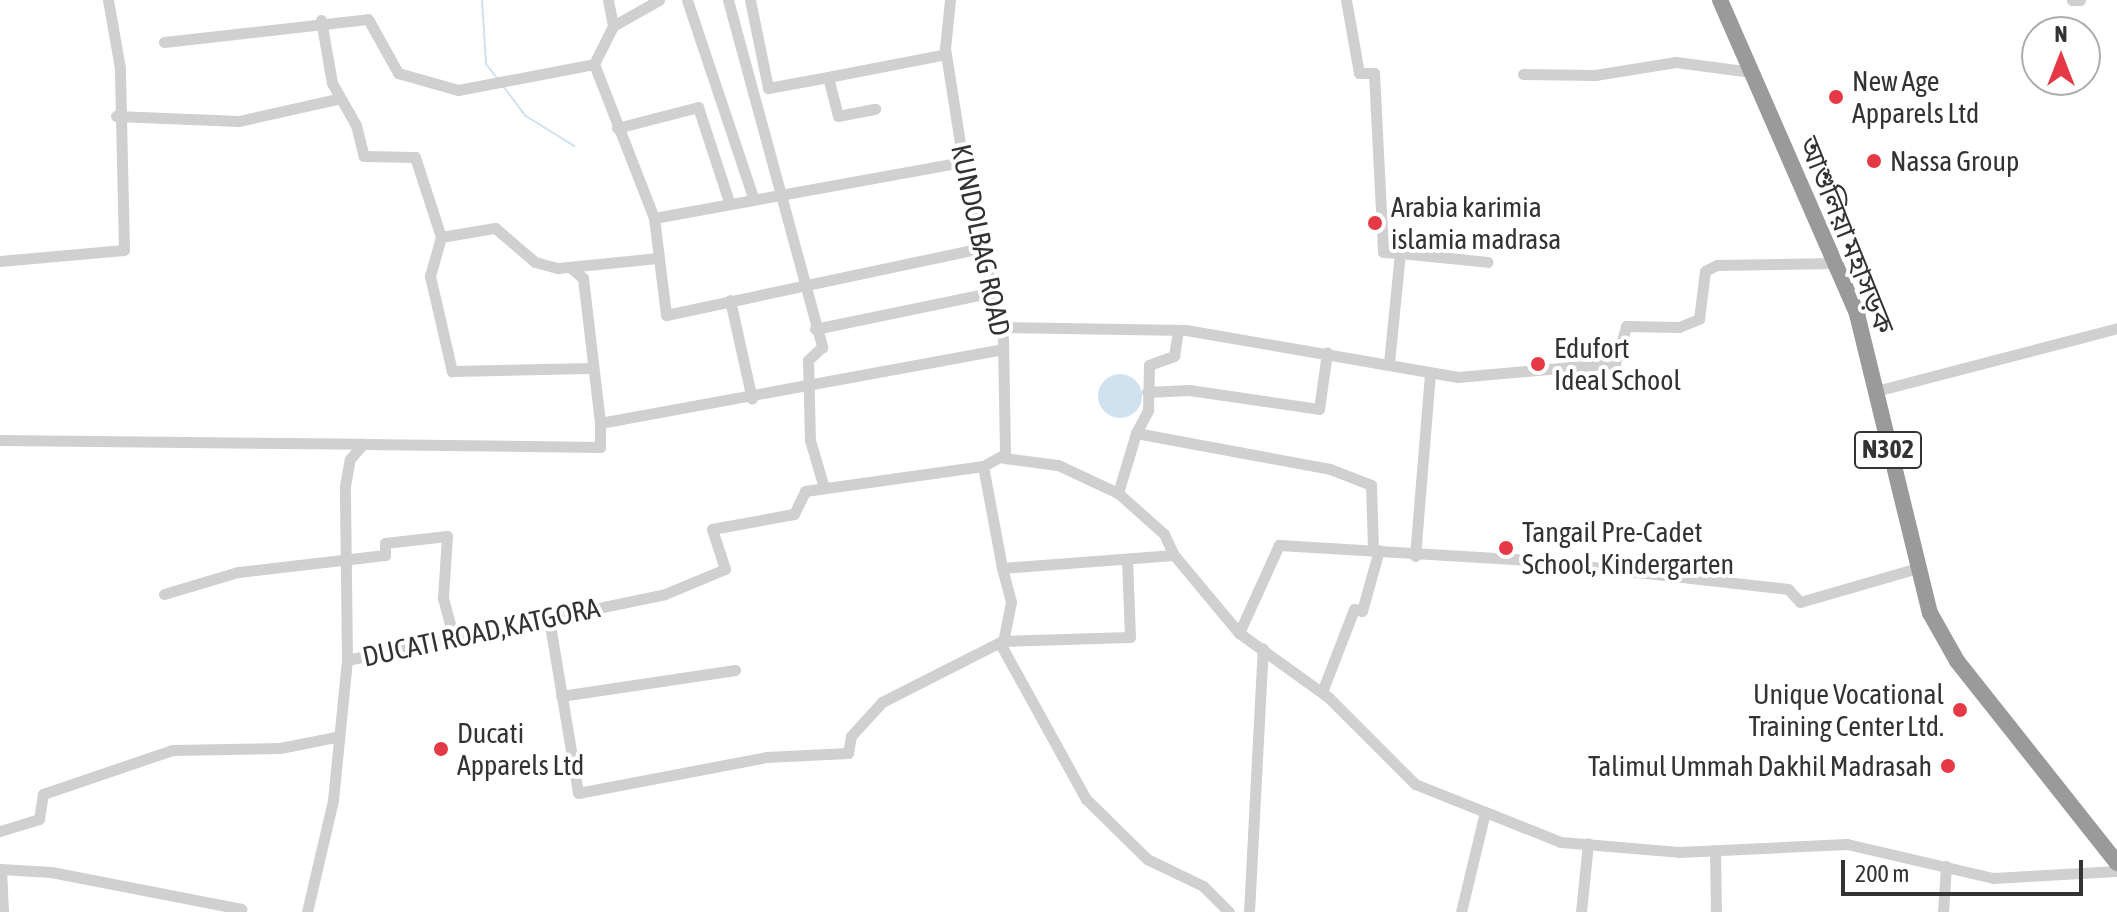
<!DOCTYPE html>
<html>
<head>
<meta charset="utf-8">
<style>
  body { margin:0 }
  #map { position:relative; width:2117px; height:912px; overflow:hidden; background:#fff; font-family:"Asap Condensed","Noto Sans Bengali",sans-serif }
  div>[style] { position:absolute }
  [style*='--x'] { left:calc(var(--x)*1px); top:calc(var(--y)*1px); width:calc(var(--w)*1px); rotate:calc(var(--a)*1deg) }
  .water>* { inset:0; background:#cfe2ee }
  .round { border-radius:50% }
  .stream>* { height:2px; margin:-1px; padding:0 1px; transform-origin:1px; border-radius:1px; background:#cfe2ee }
  .minor>* { height:11px; margin:-5.5px; padding:0 5.5px; transform-origin:5.5px; border-radius:5.5px; background:#d0d0d0 }
  .highway>* { height:16px; margin:-8px; padding:0 8px; transform-origin:8px; border-radius:8px; background:#9a9a9a }
  .dots>* { width:22px; height:22px; translate:-50% -50%; box-sizing:border-box; border:4px solid #fff; border-radius:50% }
  span { translate:-50% -50%; white-space:nowrap; text-align:center; line-height:1.15; -webkit-text-stroke:8px #fff; paint-order:stroke }
  .shield-label span { padding:2px 6px; background:#fff; border:2px solid; border-radius:6px; -webkit-text-stroke-width:0 }
  .shield-label { font-size:26px; color:#333; font-weight:700 }
  .poi-label { font-size:28px; color:#333 }
  .left { translate:0 -50%; text-align:left }
  .right { translate:-100% -50%; text-align:right }
  .street-label { font-size:28px; color:#333 }
  .north { position:absolute; left:2021px; top:16px; width:80px; height:80px; box-sizing:border-box; background:#fff; border:2px solid #adadad; border-radius:50%; rotate:0deg; font-size:22px; font-weight:700; line-height:32px; text-align:center; color:#333 }
  .north::after { content:''; display:block; margin:auto; width:28px; height:36px; background:#e63946; clip-path:polygon(50% 0,100% 100%,50% 72%,0 100%) }
  .scale { position:absolute; left:1841px; top:860px; width:242px; height:36px; box-sizing:border-box; border:4px solid #333; border-top:0; padding-left:10px; font-size:24px; line-height:28px; white-space:nowrap; color:#333; -webkit-text-stroke:6px #fff; paint-order:stroke }
</style>
</head>
<body>
<div id="map">
  <div class="water">
    <i class="round" style="left:1098px;top:374px;width:44px;height:44px"></i>
  </div>
  <div class="stream">
    <i style="--x:482;--y:0;--w:64;--a:86.4"></i>
    <i style="--x:486;--y:64;--w:18;--a:52"></i>
    <i style="--x:503;--y:86;--w:38;--a:53"></i>
    <i style="--x:526;--y:116;--w:57;--a:32"></i>
  </div>
  <div class="minor">
    <i style="--x:608;--y:0;--w:26;--a:79"></i>
    <i style="--x:687;--y:0;--w:208;--a:71.5"></i>
    <i style="--x:728;--y:0;--w:360;--a:74.8"></i>
    <i style="--x:822;--y:347;--w:19;--a:137"></i>
    <i style="--x:808;--y:360;--w:80;--a:88.6"></i>
    <i style="--x:810;--y:440;--w:50;--a:73.7"></i>
    <i style="--x:750;--y:0;--w:90;--a:78.4"></i>
    <i style="--x:768;--y:88;--w:61;--a:-10.4"></i>
    <i style="--x:828;--y:77;--w:40;--a:75.6"></i>
    <i style="--x:838;--y:116;--w:38;--a:-11"></i>
    <i style="--x:950;--y:0;--w:48;--a:95.9"></i>
    <i style="--x:945;--y:48;--w:115;--a:81"></i>
    <i style="--x:963;--y:162;--w:181;--a:77.3"></i>
    <i style="--x:1003;--y:339;--w:115;--a:89"></i>
    <i style="--x:1005;--y:454;--w:25;--a:151"></i>
    <i style="--x:1346;--y:0;--w:74;--a:79.9"></i>
    <i style="--x:1359;--y:73;--w:15;--a:0"></i>
    <i style="--x:1374;--y:73;--w:179;--a:87.1"></i>
    <i style="--x:1383;--y:252;--w:17;--a:3"></i>
    <i style="--x:2072;--y:0;--w:8;--a:0"></i>
    <i style="--x:321;--y:20;--w:64;--a:80.1"></i>
    <i style="--x:332;--y:83;--w:48;--a:60.3"></i>
    <i style="--x:356;--y:125;--w:32;--a:76"></i>
    <i style="--x:364;--y:156;--w:51;--a:1.1"></i>
    <i style="--x:415;--y:157;--w:84;--a:72"></i>
    <i style="--x:441;--y:237;--w:55;--a:-9.5"></i>
    <i style="--x:495;--y:228;--w:52;--a:40.4"></i>
    <i style="--x:535;--y:262;--w:24;--a:15"></i>
    <i style="--x:558;--y:268;--w:100;--a:-5.7"></i>
    <i style="--x:164;--y:42;--w:205;--a:-6.4"></i>
    <i style="--x:368;--y:19;--w:62;--a:60.9"></i>
    <i style="--x:398;--y:73;--w:62;--a:15.8"></i>
    <i style="--x:458;--y:90;--w:138;--a:-10.8"></i>
    <i style="--x:594;--y:64;--w:42;--a:-63.4"></i>
    <i style="--x:613;--y:26;--w:53;--a:-29.5"></i>
    <i style="--x:594;--y:64;--w:165;--a:68.7"></i>
    <i style="--x:654;--y:218;--w:98;--a:82.9"></i>
    <i style="--x:666;--y:315;--w:322;--a:-12"></i>
    <i style="--x:1523;--y:74;--w:72;--a:0.8"></i>
    <i style="--x:1595;--y:75;--w:82;--a:-9.1"></i>
    <i style="--x:1676;--y:62;--w:76;--a:7.6"></i>
    <i style="--x:828;--y:77;--w:120;--a:-11"></i>
    <i style="--x:116;--y:116;--w:123;--a:2.3"></i>
    <i style="--x:239;--y:121;--w:100;--a:-12.7"></i>
    <i style="--x:617;--y:128;--w:84;--a:-14.5"></i>
    <i style="--x:698;--y:107;--w:100;--a:71.9"></i>
    <i style="--x:654;--y:218;--w:314;--a:-10.3"></i>
    <i style="--x:441;--y:237;--w:41;--a:105.8"></i>
    <i style="--x:430;--y:276;--w:98;--a:77"></i>
    <i style="--x:452;--y:371;--w:139;--a:-1.2"></i>
    <i style="--x:0;--y:261;--w:124;--a:-5.1"></i>
    <i style="--x:124;--y:250;--w:182;--a:-91.3"></i>
    <i style="--x:120;--y:68;--w:69;--a:-100"></i>
    <i style="--x:571;--y:268;--w:16;--a:40"></i>
    <i style="--x:583;--y:278;--w:146;--a:83.3"></i>
    <i style="--x:730;--y:300;--w:101;--a:77.5"></i>
    <i style="--x:1001;--y:327;--w:185;--a:0.9"></i>
    <i style="--x:1186;--y:330;--w:276;--a:9.8"></i>
    <i style="--x:1458;--y:377;--w:158;--a:-5.1"></i>
    <i style="--x:1615;--y:363;--w:39;--a:-73"></i>
    <i style="--x:1626;--y:326;--w:53;--a:1.1"></i>
    <i style="--x:1679;--y:327;--w:22;--a:-22"></i>
    <i style="--x:1699;--y:319;--w:48;--a:-82.9"></i>
    <i style="--x:1705;--y:271;--w:13;--a:-27"></i>
    <i style="--x:1717;--y:265;--w:118;--a:-1"></i>
    <i style="--x:815;--y:329;--w:183;--a:-11.7"></i>
    <i style="--x:1389;--y:363;--w:111;--a:-84.3"></i>
    <i style="--x:1400;--y:253;--w:88;--a:5.8"></i>
    <i style="--x:1876;--y:391;--w:249;--a:-14.6"></i>
    <i style="--x:1147;--y:392;--w:42;--a:-2.7"></i>
    <i style="--x:1189;--y:390;--w:131;--a:8.3"></i>
    <i style="--x:1319;--y:409;--w:57;--a:-81.9"></i>
    <i style="--x:1136;--y:433;--w:26;--a:-62"></i>
    <i style="--x:1148;--y:410;--w:45;--a:-88.7"></i>
    <i style="--x:1149;--y:365;--w:27;--a:-20"></i>
    <i style="--x:1174;--y:356;--w:26;--a:-81"></i>
    <i style="--x:0;--y:440;--w:363;--a:0.6"></i>
    <i style="--x:1004;--y:458;--w:54;--a:7.4"></i>
    <i style="--x:1058;--y:465;--w:66;--a:25"></i>
    <i style="--x:1118;--y:493;--w:62;--a:41.7"></i>
    <i style="--x:1164;--y:534;--w:23;--a:65"></i>
    <i style="--x:1118;--y:493;--w:63;--a:-73.3"></i>
    <i style="--x:1136;--y:433;--w:197;--a:10.5"></i>
    <i style="--x:1330;--y:469;--w:44;--a:21.3"></i>
    <i style="--x:1371;--y:485;--w:64;--a:88.2"></i>
    <i style="--x:1415;--y:556;--w:184;--a:-85.3"></i>
    <i style="--x:1002;--y:568;--w:35;--a:75"></i>
    <i style="--x:1011;--y:602;--w:46;--a:101.3"></i>
    <i style="--x:1002;--y:647;--w:174;--a:61.1"></i>
    <i style="--x:1086;--y:799;--w:86;--a:44.5"></i>
    <i style="--x:1147;--y:859;--w:62;--a:25.7"></i>
    <i style="--x:1203;--y:886;--w:37;--a:45"></i>
    <i style="--x:164;--y:594;--w:77;--a:-16.6"></i>
    <i style="--x:238;--y:572;--w:148;--a:-6.6"></i>
    <i style="--x:385;--y:555;--w:12;--a:-90"></i>
    <i style="--x:385;--y:543;--w:62;--a:-6.4"></i>
    <i style="--x:447;--y:536;--w:62;--a:93.7"></i>
    <i style="--x:443;--y:598;--w:42;--a:75"></i>
    <i style="--x:549;--y:619;--w:176;--a:80.5"></i>
    <i style="--x:578;--y:793;--w:191;--a:-10.8"></i>
    <i style="--x:766;--y:757;--w:82;--a:-2.8"></i>
    <i style="--x:848;--y:753;--w:17;--a:-80"></i>
    <i style="--x:851;--y:736;--w:46;--a:-47.6"></i>
    <i style="--x:882;--y:702;--w:135;--a:-26.9"></i>
    <i style="--x:1002;--y:641;--w:128;--a:-1.8"></i>
    <i style="--x:1130;--y:637;--w:78;--a:-92.2"></i>
    <i style="--x:1239;--y:633;--w:97;--a:-65.6"></i>
    <i style="--x:1279;--y:545;--w:251;--a:3.4"></i>
    <i style="--x:1530;--y:560;--w:260;--a:6.4"></i>
    <i style="--x:1788;--y:589;--w:18;--a:47"></i>
    <i style="--x:1800;--y:602;--w:119;--a:-16.1"></i>
    <i style="--x:347;--y:660;--w:174;--a:-90.7"></i>
    <i style="--x:345;--y:486;--w:27;--a:-80"></i>
    <i style="--x:350;--y:459;--w:20;--a:-49"></i>
    <i style="--x:363;--y:444;--w:237;--a:0.7"></i>
    <i style="--x:600;--y:447;--w:24;--a:-90"></i>
    <i style="--x:600;--y:423;--w:410;--a:-10.4"></i>
    <i style="--x:1322;--y:692;--w:89;--a:-68.9"></i>
    <i style="--x:1354;--y:609;--w:8;--a:14"></i>
    <i style="--x:1362;--y:611;--w:63;--a:-74.4"></i>
    <i style="--x:561;--y:696;--w:176;--a:-8.5"></i>
    <i style="--x:0;--y:831;--w:41;--a:-17.1"></i>
    <i style="--x:39;--y:819;--w:25;--a:-81"></i>
    <i style="--x:43;--y:794;--w:136;--a:-18.8"></i>
    <i style="--x:172;--y:750;--w:108;--a:-1.1"></i>
    <i style="--x:280;--y:748;--w:56;--a:-11.3"></i>
    <i style="--x:1715;--y:850;--w:62;--a:89.1"></i>
    <i style="--x:0;--y:869;--w:51;--a:3.4"></i>
    <i style="--x:51;--y:872;--w:194;--a:11"></i>
    <i style="--x:1;--y:869;--w:43;--a:87.3"></i>
    <i style="--x:307;--y:912;--w:115;--a:-76.9"></i>
    <i style="--x:333;--y:800;--w:141;--a:-84.3"></i>
    <i style="--x:347;--y:660;--w:325;--a:-11.7"></i>
    <i style="--x:665;--y:594;--w:65;--a:-22.6"></i>
    <i style="--x:725;--y:569;--w:42;--a:-108"></i>
    <i style="--x:712;--y:529;--w:83;--a:-10.4"></i>
    <i style="--x:794;--y:514;--w:25;--a:-64"></i>
    <i style="--x:805;--y:491;--w:180;--a:-8"></i>
    <i style="--x:983;--y:466;--w:104;--a:79.4"></i>
    <i style="--x:1002;--y:568;--w:172;--a:-4.3"></i>
    <i style="--x:1174;--y:555;--w:102;--a:50.2"></i>
    <i style="--x:1239;--y:633;--w:110;--a:35.7"></i>
    <i style="--x:1328;--y:697;--w:123;--a:45"></i>
    <i style="--x:1415;--y:784;--w:157;--a:21.7"></i>
    <i style="--x:1561;--y:842;--w:118;--a:4.8"></i>
    <i style="--x:1679;--y:852;--w:168;--a:-2.7"></i>
    <i style="--x:1847;--y:844;--w:150;--a:13.1"></i>
    <i style="--x:1993;--y:878;--w:124;--a:-3.2"></i>
    <i style="--x:1249;--y:912;--w:264;--a:-87"></i>
    <i style="--x:1461;--y:912;--w:103;--a:-76.5"></i>
    <i style="--x:1581;--y:912;--w:69;--a:-84.2"></i>
    <i style="--x:1943;--y:912;--w:46;--a:-86.3"></i>
  </div>
  <div class="highway">
    <i style="--x:1720;--y:0;--w:343;--a:66.4"></i>
    <i style="--x:1857;--y:314;--w:308;--a:76.3"></i>
    <i style="--x:1930;--y:613;--w:55;--a:60.6"></i>
    <i style="--x:1957;--y:661;--w:258;--a:51.6"></i>
  </div>
  <div class="dots">
    <i style="left:1836px;top:97px;background:#e63946"></i>
    <i style="left:1874px;top:161px;background:#e63946"></i>
    <i style="left:1375px;top:223px;background:#e63946"></i>
    <i style="left:1538px;top:364px;background:#e63946"></i>
    <i style="left:1506px;top:548px;background:#e63946"></i>
    <i style="left:1960px;top:710px;background:#e63946"></i>
    <i style="left:441px;top:749px;background:#e63946"></i>
    <i style="left:1948px;top:766px;background:#e63946"></i>
  </div>
  <div class="shield-label">
    <span style="left:1888px;top:450px">N302</span>
  </div>
  <div class="poi-label">
    <span class="left" style="left:1852px;top:97px">New Age<br>Apparels Ltd</span>
    <span class="left" style="left:1890px;top:161px">Nassa Group</span>
    <span class="left" style="left:1391px;top:223px">Arabia karimia<br>islamia madrasa</span>
    <span class="left" style="left:1554px;top:364px">Edufort<br>Ideal School</span>
    <span class="left" style="left:1522px;top:548px">Tangail Pre-Cadet<br>School, Kindergarten</span>
    <span class="right" style="left:1944px;top:710px">Unique Vocational<br>Training Center Ltd.</span>
    <span class="left" style="left:457px;top:749px">Ducati<br>Apparels Ltd</span>
    <span class="right" style="left:1932px;top:766px">Talimul Ummah Dakhil Madrasah</span>
  </div>
  <div class="street-label">
    <span style="left:1847px;top:235px;rotate:68deg">আশুলিয়া মহাসড়ক</span>
    <span style="left:981px;top:240px;rotate:78deg">KUNDOLBAG ROAD</span>
    <span style="left:481px;top:632px;rotate:-12deg">DUCATI ROAD,KATGORA</span>
  </div>
  <div class="north">N</div>
  <div class="scale">200 m</div>
</div>
</body>
</html>
